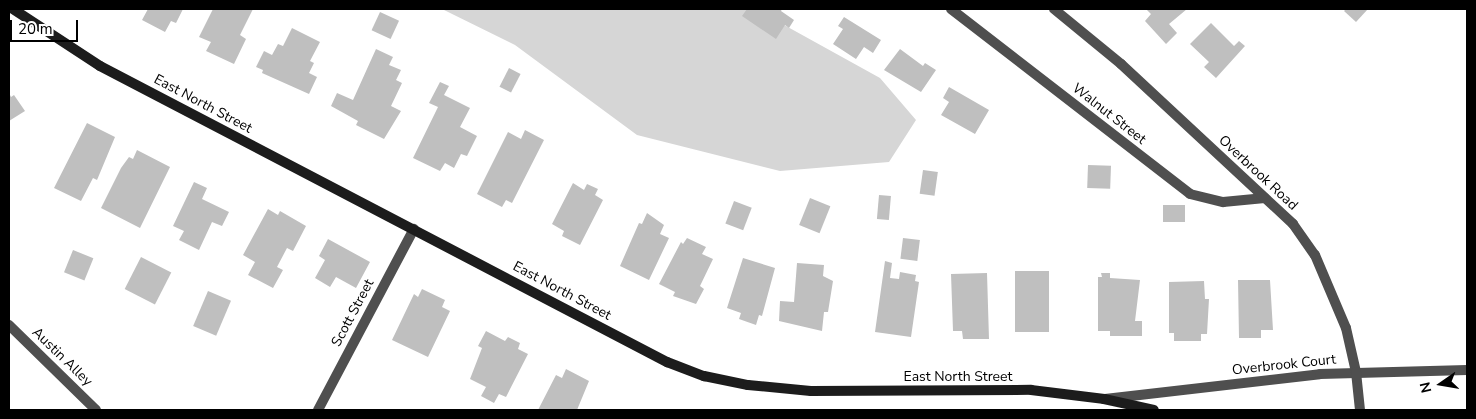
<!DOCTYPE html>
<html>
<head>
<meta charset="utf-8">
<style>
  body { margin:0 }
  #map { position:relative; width:1476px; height:419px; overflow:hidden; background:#fff; font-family:"Nunito Sans",sans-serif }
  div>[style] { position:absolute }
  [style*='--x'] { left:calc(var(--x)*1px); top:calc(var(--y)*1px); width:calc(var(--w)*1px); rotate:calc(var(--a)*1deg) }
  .green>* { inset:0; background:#d6d6d6 }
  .building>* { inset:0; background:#bfbfbf; transform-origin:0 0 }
  .service>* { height:10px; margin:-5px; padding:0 5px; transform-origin:5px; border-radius:5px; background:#4f4f4f }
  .minor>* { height:10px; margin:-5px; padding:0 5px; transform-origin:5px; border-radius:5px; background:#4f4f4f }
  .tertiary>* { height:10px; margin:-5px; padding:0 5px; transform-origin:5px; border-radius:5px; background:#4f4f4f }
  .secondary>* { height:10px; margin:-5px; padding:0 5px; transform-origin:5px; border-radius:5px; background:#1c1c1c }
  span { translate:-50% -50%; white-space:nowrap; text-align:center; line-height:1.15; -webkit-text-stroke:4px #fff; paint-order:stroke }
  .street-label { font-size:14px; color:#000 }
  .frame { position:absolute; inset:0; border:10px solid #000; pointer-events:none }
  .north { position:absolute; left:1416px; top:359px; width:50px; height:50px; -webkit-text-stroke:4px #fff; paint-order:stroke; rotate:257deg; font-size:14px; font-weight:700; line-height:20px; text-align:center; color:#000 }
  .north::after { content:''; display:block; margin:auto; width:18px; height:22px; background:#000; clip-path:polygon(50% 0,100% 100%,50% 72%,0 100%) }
  .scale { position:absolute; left:10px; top:20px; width:68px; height:22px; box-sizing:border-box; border:2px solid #000; border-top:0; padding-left:6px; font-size:15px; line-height:18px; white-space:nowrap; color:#000; -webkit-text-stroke:4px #fff; paint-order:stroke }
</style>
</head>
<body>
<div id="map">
  <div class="green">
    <i style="clip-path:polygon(442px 9px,755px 9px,880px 78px,916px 120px,889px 162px,780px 171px,637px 135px,515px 45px)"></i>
  </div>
  <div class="building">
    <i style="clip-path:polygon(148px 9px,183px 9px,176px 23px,171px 21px,165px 32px,142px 20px)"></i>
    <i style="clip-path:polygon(213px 9px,253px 9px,240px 35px,246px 39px,234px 64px,206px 51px,211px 42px,199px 37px)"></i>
    <i style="clip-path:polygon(747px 9px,782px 9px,781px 11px,794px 20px,789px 28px,785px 25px,776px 39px,742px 16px)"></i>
    <i style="clip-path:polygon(1146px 9px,1187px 9px,1169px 24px,1177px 33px,1166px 44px,1145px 21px,1151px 14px)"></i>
    <i style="clip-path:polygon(1346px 9px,1368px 9px,1356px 22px,1344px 11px)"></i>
    <i style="left:380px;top:12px;width:21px;height:20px;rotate:25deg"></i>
    <i style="clip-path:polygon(844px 17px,881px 40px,873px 53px,864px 47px,856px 59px,833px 44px,843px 29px,838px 26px)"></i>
    <i style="clip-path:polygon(1211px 23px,1234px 46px,1239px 41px,1245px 46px,1216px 78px,1204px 67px,1209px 62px,1190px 44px)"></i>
    <i style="clip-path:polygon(292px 28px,320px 42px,310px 61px,314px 63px,309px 73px,317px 77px,309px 94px,262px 73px,263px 70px,256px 67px,264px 51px,272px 55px,278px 44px,283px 46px)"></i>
    <i style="clip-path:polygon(376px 49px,393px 57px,389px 65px,401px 70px,396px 80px,402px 83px,391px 106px,401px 111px,384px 139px,356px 125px,358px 121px,331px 106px,337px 93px,353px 100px)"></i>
    <i style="clip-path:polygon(900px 49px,923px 66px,925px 63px,936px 70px,921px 92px,884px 70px)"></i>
    <i style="left:509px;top:68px;width:13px;height:21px;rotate:27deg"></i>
    <i style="clip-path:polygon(440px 82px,449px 86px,444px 95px,470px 108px,460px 127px,477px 136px,467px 156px,461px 154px,454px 168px,445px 163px,440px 171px,413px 158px,438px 107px,429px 103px)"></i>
    <i style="clip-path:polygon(949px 87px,989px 110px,975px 134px,941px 115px,949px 102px,943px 98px)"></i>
    <i style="clip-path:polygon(9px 93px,11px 97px,14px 95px,25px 111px,9px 121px)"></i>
    <i style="clip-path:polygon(87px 123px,115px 137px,97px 180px,93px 178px,81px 201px,54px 188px)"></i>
    <i style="clip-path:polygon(525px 130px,544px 140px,512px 203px,506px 200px,502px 207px,477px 194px,508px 132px,521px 139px)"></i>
    <i style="clip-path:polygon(137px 150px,170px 167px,140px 228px,101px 208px,121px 168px,129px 157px,133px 159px)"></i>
    <i style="left:1088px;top:165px;width:23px;height:23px;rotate:2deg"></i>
    <i style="left:923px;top:170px;width:15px;height:24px;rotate:8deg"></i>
    <i style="clip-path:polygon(194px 182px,207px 188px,202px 199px,229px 212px,222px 226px,212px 222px,199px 250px,179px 240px,184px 231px,173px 226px)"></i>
    <i style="clip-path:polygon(573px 183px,584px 190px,587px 184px,598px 189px,595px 195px,603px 200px,580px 245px,562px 236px,564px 231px,552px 224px)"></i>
    <i style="left:879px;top:195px;width:12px;height:24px;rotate:5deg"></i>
    <i style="left:810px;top:198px;width:22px;height:29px;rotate:22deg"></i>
    <i style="left:734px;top:201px;width:19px;height:24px;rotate:21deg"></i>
    <i style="left:1185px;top:205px;width:17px;height:22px;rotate:90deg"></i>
    <i style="clip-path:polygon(268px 209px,278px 215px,280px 211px,306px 226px,293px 251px,287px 248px,277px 267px,283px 270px,273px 288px,248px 275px,255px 262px,243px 255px)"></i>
    <i style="clip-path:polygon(647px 213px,664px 225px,660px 234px,669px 238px,649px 280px,620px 266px,639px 223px,642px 224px)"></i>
    <i style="clip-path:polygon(687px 238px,706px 247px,702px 254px,713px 259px,700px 286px,704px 289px,696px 304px,673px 296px,675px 292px,659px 284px,681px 242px,683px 244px)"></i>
    <i style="left:903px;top:238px;width:17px;height:21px;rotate:7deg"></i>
    <i style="clip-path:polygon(328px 239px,370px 262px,356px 288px,336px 277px,330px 287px,315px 278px,325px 260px,319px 256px)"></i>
    <i style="left:73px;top:250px;width:22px;height:24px;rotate:22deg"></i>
    <i style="left:141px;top:257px;width:34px;height:36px;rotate:27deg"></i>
    <i style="clip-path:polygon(743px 258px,775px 268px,762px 316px,759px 315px,756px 325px,739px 319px,741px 313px,727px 308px)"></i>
    <i style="clip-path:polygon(885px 261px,892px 263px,890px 278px,899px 279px,900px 272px,916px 275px,915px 281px,919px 282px,911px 337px,875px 332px)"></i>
    <i style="clip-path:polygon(797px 263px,824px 265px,823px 276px,833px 281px,828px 312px,824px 312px,822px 331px,779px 321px,780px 301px,794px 302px)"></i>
    <i style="left:1015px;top:271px;width:34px;height:61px"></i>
    <i style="clip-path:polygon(987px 273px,989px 339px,963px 339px,962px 331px,953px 331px,951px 274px)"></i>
    <i style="clip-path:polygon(1101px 273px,1110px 273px,1110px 278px,1140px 280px,1135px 321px,1142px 321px,1142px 336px,1110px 336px,1110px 331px,1098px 331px,1098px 277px,1102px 277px)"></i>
    <i style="clip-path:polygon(1238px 280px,1270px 280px,1273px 330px,1261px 330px,1261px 338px,1239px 338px)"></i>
    <i style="clip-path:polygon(1204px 281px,1205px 299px,1209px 299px,1207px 334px,1201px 334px,1201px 341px,1174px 341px,1174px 333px,1169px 333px,1169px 282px)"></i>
    <i style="clip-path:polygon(422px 289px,445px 300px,442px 307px,450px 311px,428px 357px,392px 340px,414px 294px,418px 297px)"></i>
    <i style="left:208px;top:291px;width:25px;height:38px;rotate:23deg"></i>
    <i style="clip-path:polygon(486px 331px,505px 341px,508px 337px,520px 343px,518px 349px,528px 354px,506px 397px,499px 394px,494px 403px,481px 396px,486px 387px,470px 379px,482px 348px,478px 346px)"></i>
    <i style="clip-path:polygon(566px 369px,589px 381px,577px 410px,538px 410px,556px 375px,562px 378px)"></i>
  </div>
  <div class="service">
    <i style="--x:9;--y:325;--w:120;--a:44.3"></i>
  </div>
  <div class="minor">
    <i style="--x:951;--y:9;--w:302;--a:37.7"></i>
    <i style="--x:1190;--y:194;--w:34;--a:14"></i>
    <i style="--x:1223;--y:202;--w:42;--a:-5.4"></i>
    <i style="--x:1105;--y:399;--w:216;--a:-6.6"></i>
    <i style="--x:1320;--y:374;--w:147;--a:-1.6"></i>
    <i style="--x:93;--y:410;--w:3;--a:0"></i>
    <i style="--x:318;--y:410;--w:205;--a:-62.1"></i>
  </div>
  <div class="tertiary">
    <i style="--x:1054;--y:9;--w:87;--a:39.4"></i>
    <i style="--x:1121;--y:64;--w:235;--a:42.9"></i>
    <i style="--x:1293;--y:224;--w:38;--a:55"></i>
    <i style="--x:1315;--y:255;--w:79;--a:67"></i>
    <i style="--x:1346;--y:328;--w:45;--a:77.2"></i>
    <i style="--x:1356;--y:372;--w:38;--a:84"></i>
  </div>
  <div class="secondary">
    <i style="--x:13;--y:9;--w:104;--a:33.2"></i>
    <i style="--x:100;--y:66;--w:640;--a:27.57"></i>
    <i style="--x:667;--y:362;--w:40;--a:21"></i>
    <i style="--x:704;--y:376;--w:45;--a:11.6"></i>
    <i style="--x:748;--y:385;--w:63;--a:5.4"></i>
    <i style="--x:811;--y:391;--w:220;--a:-0.3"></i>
    <i style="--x:1031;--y:390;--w:74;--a:7"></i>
    <i style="--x:1104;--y:399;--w:51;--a:12.4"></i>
  </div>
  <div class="street-label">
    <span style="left:203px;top:104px;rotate:28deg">East North Street</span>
    <span style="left:1109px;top:114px;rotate:38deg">Walnut Street</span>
    <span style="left:1258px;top:173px;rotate:43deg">Overbrook Road</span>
    <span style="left:562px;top:291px;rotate:28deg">East North Street</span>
    <span style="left:353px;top:313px;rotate:-62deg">Scott Street</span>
    <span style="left:62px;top:357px;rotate:44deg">Austin Alley</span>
    <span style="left:1284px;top:365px;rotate:-6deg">Overbrook Court</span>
    <span style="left:958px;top:377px">East North Street</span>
  </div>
  <div class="frame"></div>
  <div class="north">N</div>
  <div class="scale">20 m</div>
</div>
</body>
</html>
